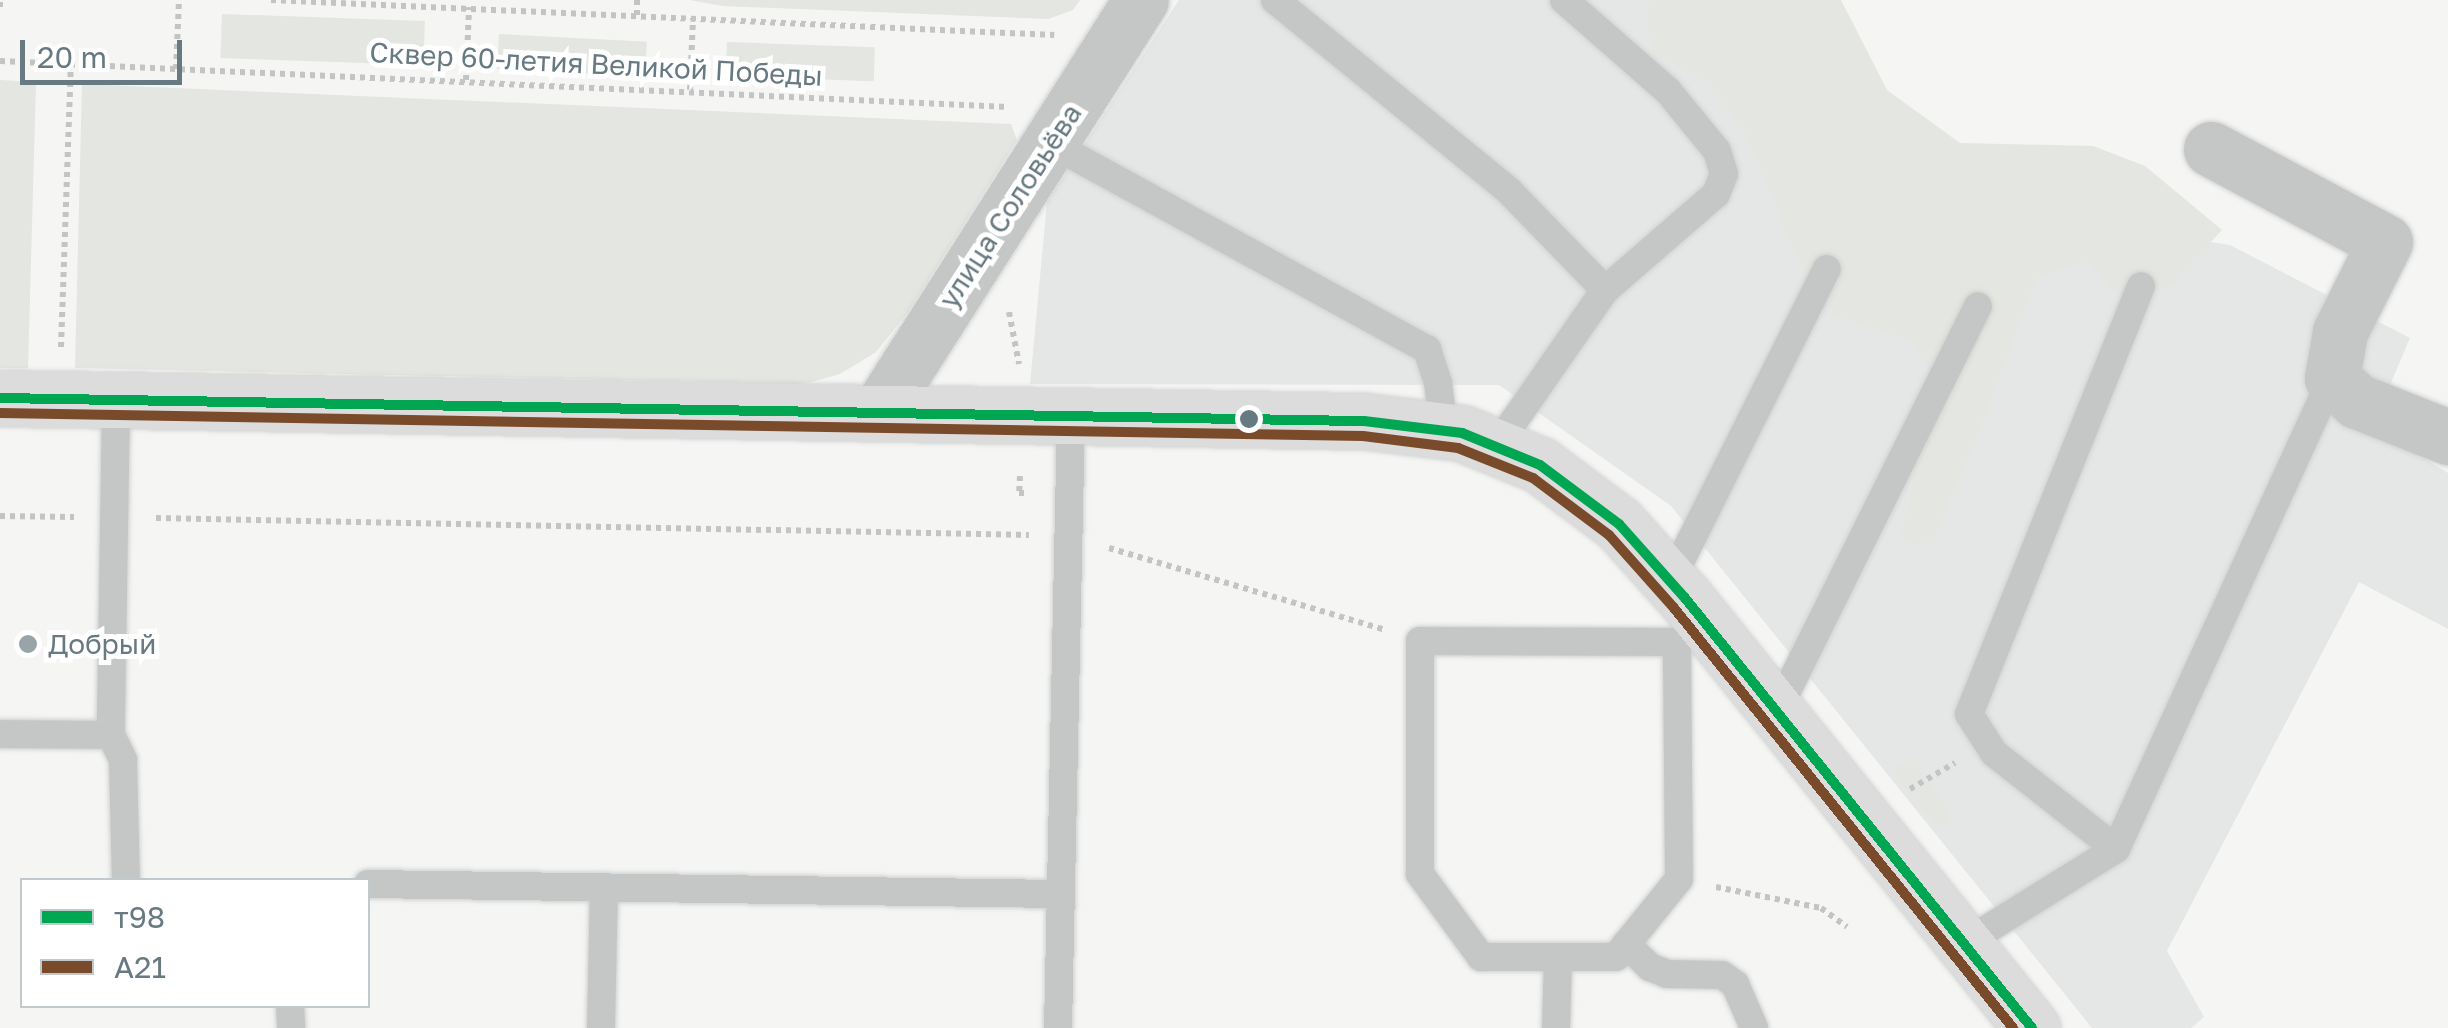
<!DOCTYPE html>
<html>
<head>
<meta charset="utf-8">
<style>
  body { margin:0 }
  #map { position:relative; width:2448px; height:1028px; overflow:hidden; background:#f5f5f4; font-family:"Golos Text",sans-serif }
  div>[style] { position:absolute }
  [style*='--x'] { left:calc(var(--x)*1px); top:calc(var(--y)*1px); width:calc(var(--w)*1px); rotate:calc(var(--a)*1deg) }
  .built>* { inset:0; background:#e5e6e6 }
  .green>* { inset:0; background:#e4e6e1; transform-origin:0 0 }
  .path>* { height:6px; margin-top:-3px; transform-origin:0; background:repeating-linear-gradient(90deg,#c3c5c5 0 5px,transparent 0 10px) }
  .roads { filter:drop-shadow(0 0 2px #d0d2d2) drop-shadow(0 0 2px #d0d2d2) }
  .lane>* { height:28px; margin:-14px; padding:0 14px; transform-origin:14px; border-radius:14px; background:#c5c7c7 }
  .street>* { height:55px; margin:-27.5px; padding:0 27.5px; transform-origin:27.5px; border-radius:27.5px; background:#c5c7c7 }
  .secondary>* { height:55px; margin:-27.5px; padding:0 27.5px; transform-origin:27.5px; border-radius:27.5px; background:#dcdcdd }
  .bus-1>* { height:10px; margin:-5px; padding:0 5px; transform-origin:5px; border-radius:5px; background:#00a651 }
  .bus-2>* { height:10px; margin:-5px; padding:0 5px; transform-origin:5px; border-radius:5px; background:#7a4b2a }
  .dots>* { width:28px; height:28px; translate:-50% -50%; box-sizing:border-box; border:5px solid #fff; border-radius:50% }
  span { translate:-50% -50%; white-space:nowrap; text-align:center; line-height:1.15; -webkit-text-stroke:10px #fff; paint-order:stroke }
  .street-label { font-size:28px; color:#677981 }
  .poi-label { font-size:28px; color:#677981 }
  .left { translate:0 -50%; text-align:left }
  .legend { position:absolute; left:20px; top:878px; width:350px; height:130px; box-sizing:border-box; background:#fff; border:2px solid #c2c9cd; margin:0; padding:12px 18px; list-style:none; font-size:30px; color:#677981 }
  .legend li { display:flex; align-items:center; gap:20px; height:50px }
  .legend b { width:50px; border:2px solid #c2c9cd }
  .scale { position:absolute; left:20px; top:40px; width:162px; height:45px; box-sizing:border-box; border:5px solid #677981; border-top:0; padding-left:12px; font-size:30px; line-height:35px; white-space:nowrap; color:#677981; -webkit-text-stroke:8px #fff; paint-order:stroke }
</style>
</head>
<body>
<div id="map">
  <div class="built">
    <i style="clip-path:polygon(1179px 0,1774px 0,1799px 177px,2230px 245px,2410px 338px,2372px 427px,2448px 473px,2448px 629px,2359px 582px,2167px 951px,2204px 1017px,2191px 1028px,2092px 1028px,1671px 506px,1499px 385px,1030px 384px,1047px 202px)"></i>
  </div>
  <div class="green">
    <i style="clip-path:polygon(690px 0,1080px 0,1073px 10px,1048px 19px,723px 6px)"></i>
    <i style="clip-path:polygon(1652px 0,1841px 0,1887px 90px,1960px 143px,2093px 146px,2145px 166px,2222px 230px,2170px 285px,2116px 294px,2087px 261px,2037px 277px,1971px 451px,1934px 535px,1920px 546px,1899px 537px,1909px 504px,1931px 373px,1912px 341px,1835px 315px,1793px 247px,1744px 129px,1704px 80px,1653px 53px,1646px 12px)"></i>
    <i style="left:222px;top:14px;width:203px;height:44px;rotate:2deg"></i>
    <i style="left:499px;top:34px;width:148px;height:35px;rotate:3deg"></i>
    <i style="left:727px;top:42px;width:148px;height:34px;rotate:2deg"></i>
    <i style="clip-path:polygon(0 80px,36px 82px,28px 368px,0 368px)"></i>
    <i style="clip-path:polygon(82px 84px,1011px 124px,1017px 140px,908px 312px,876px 352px,840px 374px,804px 384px,75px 368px)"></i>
    <i style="clip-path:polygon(1904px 761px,1914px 764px,1949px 809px,1945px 826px,1938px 826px,1896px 776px,1894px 765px)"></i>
  </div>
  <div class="path">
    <i style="--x:271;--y:0;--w:784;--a:2.56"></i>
    <i style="--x:0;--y:7;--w:7;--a:-90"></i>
    <i style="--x:637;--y:15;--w:15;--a:-90"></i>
    <i style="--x:0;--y:61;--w:1009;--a:2.61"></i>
    <i style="--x:176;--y:69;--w:69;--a:-87.5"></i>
    <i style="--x:466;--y:80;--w:73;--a:-87.6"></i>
    <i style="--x:690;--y:90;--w:72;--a:-87.6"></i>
    <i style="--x:1009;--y:312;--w:53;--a:79.1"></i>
    <i style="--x:61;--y:347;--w:284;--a:-88"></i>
    <i style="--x:1020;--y:476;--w:17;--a:93"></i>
    <i style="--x:1019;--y:493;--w:10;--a:0"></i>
    <i style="--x:0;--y:516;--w:74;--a:0.8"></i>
    <i style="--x:156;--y:518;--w:873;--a:1.12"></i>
    <i style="--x:1109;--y:548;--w:288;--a:16.5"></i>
    <i style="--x:1910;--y:789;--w:52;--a:-30"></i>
    <i style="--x:1716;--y:887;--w:107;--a:11.3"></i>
    <i style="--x:1821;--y:908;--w:32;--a:36"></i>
  </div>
  <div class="roads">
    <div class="lane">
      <i style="--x:1275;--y:0;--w:302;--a:39.2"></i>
      <i style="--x:1509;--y:191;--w:138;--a:45.9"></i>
      <i style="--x:1605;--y:290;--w:191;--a:124.8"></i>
      <i style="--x:1564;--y:0;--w:138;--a:41.2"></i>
      <i style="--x:1668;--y:91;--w:77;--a:50.8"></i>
      <i style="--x:1717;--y:151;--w:24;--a:73"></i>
      <i style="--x:1724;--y:174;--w:22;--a:112"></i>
      <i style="--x:1716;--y:194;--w:147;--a:139.1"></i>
      <i style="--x:1050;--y:143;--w:430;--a:28.7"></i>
      <i style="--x:1427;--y:349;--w:36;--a:72"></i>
      <i style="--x:1438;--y:383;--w:48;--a:82.9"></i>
      <i style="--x:116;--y:400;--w:335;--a:90.9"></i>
      <i style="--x:111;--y:735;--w:28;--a:64"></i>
      <i style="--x:123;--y:760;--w:120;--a:88.6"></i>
      <i style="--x:1670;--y:582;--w:350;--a:-63.4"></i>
      <i style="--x:1677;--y:642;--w:257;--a:-179.8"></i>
      <i style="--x:1420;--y:641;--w:233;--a:90"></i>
      <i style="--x:1420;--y:874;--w:103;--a:53.7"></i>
      <i style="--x:1481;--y:957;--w:135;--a:0"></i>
      <i style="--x:1616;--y:957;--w:100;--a:-51.1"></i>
      <i style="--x:1679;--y:879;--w:237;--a:-90.5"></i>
      <i style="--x:1677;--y:642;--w:34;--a:-32"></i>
      <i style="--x:1776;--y:713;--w:454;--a:-63.6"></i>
      <i style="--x:0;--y:734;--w:111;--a:0.5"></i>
      <i style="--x:2116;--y:849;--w:155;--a:-141.8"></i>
      <i style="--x:1994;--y:753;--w:46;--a:-122.7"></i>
      <i style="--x:1969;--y:714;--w:461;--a:-68.1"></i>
      <i style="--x:368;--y:884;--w:692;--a:0.83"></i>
      <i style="--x:1965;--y:943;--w:178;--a:-31.9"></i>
      <i style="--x:2116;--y:849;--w:518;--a:-65.36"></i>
      <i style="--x:1626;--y:944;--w:33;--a:44"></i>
      <i style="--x:1650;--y:967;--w:18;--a:22"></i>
      <i style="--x:1667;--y:974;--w:55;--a:1"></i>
      <i style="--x:1722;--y:975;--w:16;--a:35"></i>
      <i style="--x:1735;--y:984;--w:48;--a:66.6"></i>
      <i style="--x:290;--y:1006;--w:22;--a:87"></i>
      <i style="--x:601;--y:1028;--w:141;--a:-88.8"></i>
      <i style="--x:1058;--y:1028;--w:611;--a:-88.78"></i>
      <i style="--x:1556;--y:1028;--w:71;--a:-88.4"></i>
    </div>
    <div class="street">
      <i style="--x:2211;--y:149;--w:197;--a:28.1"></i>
      <i style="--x:2385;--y:242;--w:101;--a:116.6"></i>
      <i style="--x:2340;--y:332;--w:47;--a:99.9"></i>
      <i style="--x:2332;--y:378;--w:34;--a:43"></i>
      <i style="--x:2357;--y:401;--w:98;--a:21.6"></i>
      <i style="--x:879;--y:411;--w:487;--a:-57.5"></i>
    </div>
    <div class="secondary">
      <i style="--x:0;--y:398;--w:1364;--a:0.97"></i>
      <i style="--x:1364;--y:421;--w:99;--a:7"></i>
      <i style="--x:1462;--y:433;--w:84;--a:22.3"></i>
      <i style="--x:1540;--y:465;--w:99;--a:36.8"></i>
      <i style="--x:1619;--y:524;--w:99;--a:48.3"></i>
      <i style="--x:1685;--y:598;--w:553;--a:51.1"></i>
    </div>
  </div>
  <div class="bus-1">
    <i style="--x:0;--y:398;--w:1364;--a:0.97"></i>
    <i style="--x:1364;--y:421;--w:99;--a:7"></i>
    <i style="--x:1462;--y:433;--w:84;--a:22.3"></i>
    <i style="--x:1540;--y:465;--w:99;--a:36.8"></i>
    <i style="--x:1619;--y:524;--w:99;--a:48.3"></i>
    <i style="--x:1685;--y:598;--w:553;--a:51.1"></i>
  </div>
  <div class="bus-2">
    <i style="--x:0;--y:413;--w:1363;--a:0.97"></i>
    <i style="--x:1363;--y:436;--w:96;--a:7.2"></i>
    <i style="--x:1458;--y:448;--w:81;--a:21.8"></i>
    <i style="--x:1533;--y:478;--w:95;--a:36.9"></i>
    <i style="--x:1609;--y:535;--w:98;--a:48.3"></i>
    <i style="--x:1674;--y:608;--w:540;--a:51.09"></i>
  </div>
  <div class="dots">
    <i style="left:1249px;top:419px;background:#677981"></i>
    <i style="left:28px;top:644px;background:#99a4a9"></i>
  </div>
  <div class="street-label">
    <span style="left:596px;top:64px;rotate:3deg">Сквер 60-летия Великой Победы</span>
    <span style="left:1010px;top:206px;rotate:-57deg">улица Соловьёва</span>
  </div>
  <div class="poi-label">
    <span class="left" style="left:48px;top:644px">Добрый</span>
  </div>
  <ul class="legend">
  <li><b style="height:12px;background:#00a651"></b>т98</li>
  <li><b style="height:12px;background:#7a4b2a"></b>А21</li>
  </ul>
  <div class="scale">20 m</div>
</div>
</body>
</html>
